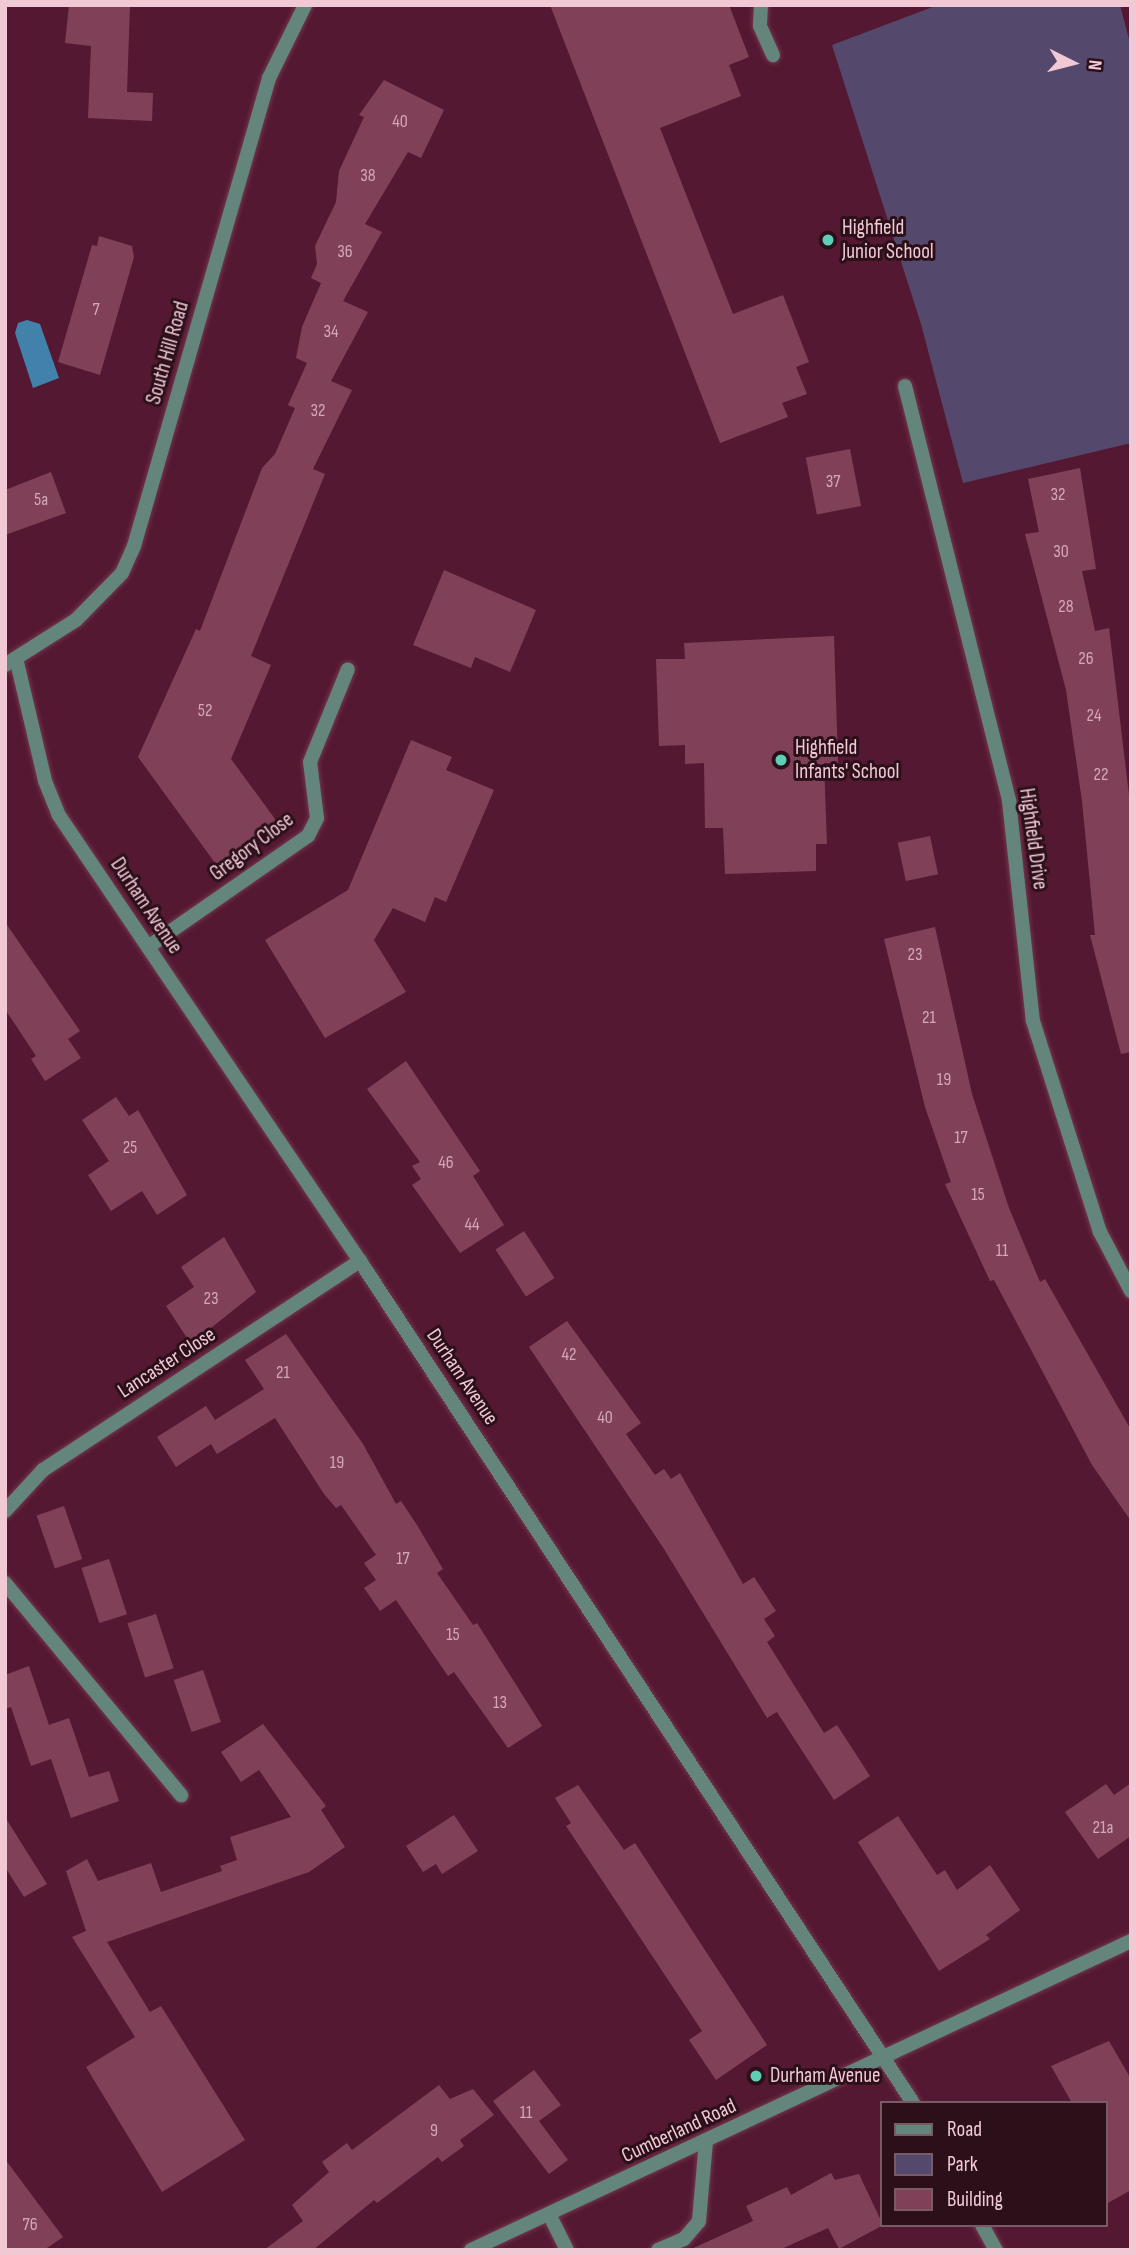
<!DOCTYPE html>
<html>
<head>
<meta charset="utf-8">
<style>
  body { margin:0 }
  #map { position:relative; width:1136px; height:2255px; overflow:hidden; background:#551832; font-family:"Sofia Sans Condensed",sans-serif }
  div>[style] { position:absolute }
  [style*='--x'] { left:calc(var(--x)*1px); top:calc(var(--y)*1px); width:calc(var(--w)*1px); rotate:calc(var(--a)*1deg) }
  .green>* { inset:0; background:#54496c }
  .water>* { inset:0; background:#4282aa }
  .building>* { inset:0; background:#804158; transform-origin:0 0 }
  .roads { filter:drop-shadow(0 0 2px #71384f) drop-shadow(0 0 2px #71384f) }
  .lane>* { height:14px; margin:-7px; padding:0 7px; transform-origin:7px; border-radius:7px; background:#63857c }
  .street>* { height:14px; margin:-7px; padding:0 7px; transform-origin:7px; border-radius:7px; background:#63857c }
  .dots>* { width:19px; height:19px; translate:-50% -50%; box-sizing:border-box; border:4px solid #2b101a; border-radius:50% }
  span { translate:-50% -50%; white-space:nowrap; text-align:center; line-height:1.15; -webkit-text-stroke:6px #2b101a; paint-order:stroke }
  .number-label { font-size:18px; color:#d4a7b6 }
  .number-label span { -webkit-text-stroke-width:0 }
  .poi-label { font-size:21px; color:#f0c9d5 }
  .left { translate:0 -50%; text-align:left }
  .street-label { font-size:21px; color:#f0c9d5 }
  .frame { position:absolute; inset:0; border:7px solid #f0c9d5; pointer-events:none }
  .legend { position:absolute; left:880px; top:2101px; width:228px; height:126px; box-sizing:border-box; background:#2b101a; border:2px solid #7a5a65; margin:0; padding:9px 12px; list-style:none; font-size:21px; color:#f0c9d5 }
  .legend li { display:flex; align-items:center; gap:14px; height:35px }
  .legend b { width:35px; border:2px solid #7a5a65 }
  .north { position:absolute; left:1038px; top:28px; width:70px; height:70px; -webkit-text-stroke:5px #2b101a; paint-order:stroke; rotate:96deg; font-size:19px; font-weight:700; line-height:28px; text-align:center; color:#f0c9d5 }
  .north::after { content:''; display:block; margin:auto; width:24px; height:32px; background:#f0c9d5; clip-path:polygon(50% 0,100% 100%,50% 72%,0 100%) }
</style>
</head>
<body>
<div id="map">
  <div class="green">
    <i style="clip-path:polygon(938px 5px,1120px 5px,1131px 47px,1131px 443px,963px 483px,921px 324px,832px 45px)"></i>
  </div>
  <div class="water">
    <i style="clip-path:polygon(27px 320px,40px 324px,59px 378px,33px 388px,15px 333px,18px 323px)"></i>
  </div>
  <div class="building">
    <i style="clip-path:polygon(69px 5px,130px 5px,127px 92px,153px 93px,152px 121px,88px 118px,91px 46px,65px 43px)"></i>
    <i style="clip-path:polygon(550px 5px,729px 5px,749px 57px,729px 65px,741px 96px,660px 128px,733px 314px,783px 295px,809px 362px,796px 367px,807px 394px,782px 403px,788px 417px,720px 443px)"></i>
    <i style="clip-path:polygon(384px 80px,444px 110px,421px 158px,408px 152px,365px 224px,382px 232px,343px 301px,368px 312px,331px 381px,352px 390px,313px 469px,325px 474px,251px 656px,271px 665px,231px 759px,278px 823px,218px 867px,138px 757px,196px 629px,200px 631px,262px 468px,275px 454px,295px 408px,288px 405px,307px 363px,296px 358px,302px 327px,321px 283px,311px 278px,317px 264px,315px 246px,336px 202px,339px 171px,364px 117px,359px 115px)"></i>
    <i style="clip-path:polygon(99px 236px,132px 246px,134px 257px,100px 375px,58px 362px,92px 245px,97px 246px)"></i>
    <i style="left:850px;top:449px;width:58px;height:45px;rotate:79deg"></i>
    <i style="clip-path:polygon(1080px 468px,1096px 569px,1082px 571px,1095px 631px,1109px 628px,1129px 795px,1131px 1052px,1121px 1054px,1090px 935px,1095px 935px,1082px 801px,1066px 690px,1025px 534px,1039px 532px,1028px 479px)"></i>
    <i style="clip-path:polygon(51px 472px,66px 513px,5px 535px,5px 490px)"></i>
    <i style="clip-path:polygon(444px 570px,536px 610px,510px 672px,475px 657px,471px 668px,413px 645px)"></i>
    <i style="clip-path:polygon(834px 636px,838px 763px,824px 763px,827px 844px,816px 844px,816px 871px,725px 874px,723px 828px,705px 828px,704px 763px,685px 764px,685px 745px,659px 746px,656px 659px,685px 659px,684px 643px)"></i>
    <i style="clip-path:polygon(411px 740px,452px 757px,446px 770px,494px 790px,446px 902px,435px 897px,425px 922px,393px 908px,374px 940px,406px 992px,325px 1038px,265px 940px,348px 890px)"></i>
    <i style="left:930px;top:836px;width:39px;height:33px;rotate:78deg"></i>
    <i style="clip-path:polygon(5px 922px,80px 1031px,68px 1039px,81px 1058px,45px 1081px,31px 1059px,36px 1056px,5px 1009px)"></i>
    <i style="clip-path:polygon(935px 927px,972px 1094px,1009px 1208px,1040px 1282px,1045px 1279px,1131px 1430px,1131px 1521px,1092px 1465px,994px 1280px,990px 1281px,945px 1184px,951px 1182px,925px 1107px,884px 939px)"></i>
    <i style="clip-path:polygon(406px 1061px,480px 1171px,473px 1176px,504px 1225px,460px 1253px,412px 1185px,421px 1179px,412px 1166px,420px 1162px,367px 1089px)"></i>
    <i style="clip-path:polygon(116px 1097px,129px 1116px,138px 1110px,187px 1195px,157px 1215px,142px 1191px,111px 1211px,88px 1175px,109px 1161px,82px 1120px)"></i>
    <i style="left:524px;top:1231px;width:56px;height:34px;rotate:57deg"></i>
    <i style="clip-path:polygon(224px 1237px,256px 1292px,191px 1344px,166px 1306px,194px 1287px,181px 1267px)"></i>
    <i style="clip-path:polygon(567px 1321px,641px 1423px,626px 1434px,655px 1475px,664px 1469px,671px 1479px,680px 1473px,743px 1584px,754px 1577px,776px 1611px,764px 1619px,775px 1636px,767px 1642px,824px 1733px,837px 1725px,870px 1776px,834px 1800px,777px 1712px,767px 1718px,664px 1549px,529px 1347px)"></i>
    <i style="clip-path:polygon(286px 1334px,363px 1444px,396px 1504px,401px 1501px,417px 1525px,443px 1569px,437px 1573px,473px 1625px,477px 1623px,542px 1726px,508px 1748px,454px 1672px,448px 1676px,396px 1600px,380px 1611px,364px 1588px,376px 1580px,364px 1563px,376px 1555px,341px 1505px,336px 1508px,324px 1494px,275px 1418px,217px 1454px,211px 1444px,176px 1467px,157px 1437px,206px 1406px,215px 1420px,264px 1389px,245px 1360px)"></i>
    <i style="left:64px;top:1506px;width:56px;height:29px;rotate:71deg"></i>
    <i style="left:109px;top:1559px;width:58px;height:29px;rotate:72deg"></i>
    <i style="left:156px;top:1614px;width:57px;height:30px;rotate:72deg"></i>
    <i style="clip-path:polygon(29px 1666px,49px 1725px,69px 1718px,89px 1777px,109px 1771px,119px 1801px,71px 1818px,51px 1759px,31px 1766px,11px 1707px,5px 1709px,5px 1675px)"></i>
    <i style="left:203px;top:1670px;width:55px;height:31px;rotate:71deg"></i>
    <i style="clip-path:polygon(263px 1724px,326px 1806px,321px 1810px,345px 1847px,309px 1872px,107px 1942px,150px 2012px,161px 2006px,245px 2140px,162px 2192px,86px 2067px,135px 2037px,72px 1937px,86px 1931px,66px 1871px,87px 1859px,98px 1881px,151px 1863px,161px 1892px,222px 1871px,220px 1866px,237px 1860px,230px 1837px,291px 1817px,259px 1770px,241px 1782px,221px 1752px)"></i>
    <i style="clip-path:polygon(1131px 1783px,1131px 1836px,1098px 1859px,1065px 1812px,1106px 1784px,1114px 1795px)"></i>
    <i style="clip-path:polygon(578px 1785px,624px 1850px,635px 1843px,767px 2045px,716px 2080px,689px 2040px,702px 2031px,566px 1826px,571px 1823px,555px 1798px)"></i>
    <i style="clip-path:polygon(454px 1815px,478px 1851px,442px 1874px,436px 1864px,423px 1872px,406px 1846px)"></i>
    <i style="clip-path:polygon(898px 1816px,937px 1875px,945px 1870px,957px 1890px,990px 1865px,1020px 1910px,986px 1935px,990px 1939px,939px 1971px,858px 1842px)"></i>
    <i style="clip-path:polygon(5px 1817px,47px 1884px,24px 1897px,5px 1867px)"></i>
    <i style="clip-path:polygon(1109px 2041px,1131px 2079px,1131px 2190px,1106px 2204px,1106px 2103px,1072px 2103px,1051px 2066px)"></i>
    <i style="clip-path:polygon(534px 2070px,561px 2105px,539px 2121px,568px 2160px,549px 2174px,493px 2101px)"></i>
    <i style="clip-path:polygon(439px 2085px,450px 2099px,473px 2089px,494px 2115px,460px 2140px,464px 2146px,442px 2162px,438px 2157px,377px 2203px,374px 2200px,313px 2250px,264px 2250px,303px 2221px,292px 2205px,329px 2172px,322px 2162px,347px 2143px,352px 2150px)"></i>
    <i style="clip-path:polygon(5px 2159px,63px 2237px,44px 2250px,5px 2250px)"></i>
    <i style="clip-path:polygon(831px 2173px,835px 2180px,859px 2174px,883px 2225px,839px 2249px,828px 2228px,779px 2250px,689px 2250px,753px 2221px,746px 2206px,787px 2187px,791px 2195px)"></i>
  </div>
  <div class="roads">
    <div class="lane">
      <i style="--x:761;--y:5;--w:21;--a:93"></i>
      <i style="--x:760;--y:26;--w:32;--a:66"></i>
      <i style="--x:549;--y:2214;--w:40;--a:63.4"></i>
      <i style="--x:658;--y:2250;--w:28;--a:-23"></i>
      <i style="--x:684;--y:2239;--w:23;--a:-50"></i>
      <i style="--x:699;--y:2221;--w:80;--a:-85"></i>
    </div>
    <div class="street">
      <i style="--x:905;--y:386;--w:428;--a:75.9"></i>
      <i style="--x:1009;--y:801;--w:221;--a:83.8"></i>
      <i style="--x:1033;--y:1021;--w:221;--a:72.4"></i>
      <i style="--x:1100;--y:1232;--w:67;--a:62.3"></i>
      <i style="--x:16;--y:658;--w:126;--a:76.7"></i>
      <i style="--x:45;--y:781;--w:35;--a:68"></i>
      <i style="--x:58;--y:814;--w:539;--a:55.96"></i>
      <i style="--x:360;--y:1261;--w:1007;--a:56.7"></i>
      <i style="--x:5;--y:665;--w:84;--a:-32.4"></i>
      <i style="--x:76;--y:620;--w:66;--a:-45.6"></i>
      <i style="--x:122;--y:573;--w:30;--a:-66"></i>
      <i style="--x:134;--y:546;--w:487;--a:-73.9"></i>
      <i style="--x:269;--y:78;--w:81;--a:-63.7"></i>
      <i style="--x:148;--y:947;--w:195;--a:-34.8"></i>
      <i style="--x:308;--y:836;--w:20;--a:-63"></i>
      <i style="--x:317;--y:818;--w:56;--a:-97.1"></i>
      <i style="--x:310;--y:762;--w:100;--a:-67.8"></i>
      <i style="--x:5;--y:1511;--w:56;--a:-47.2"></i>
      <i style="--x:43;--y:1470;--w:380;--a:-33.4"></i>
      <i style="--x:5;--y:1583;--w:276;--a:50.3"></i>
      <i style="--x:982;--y:2225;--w:29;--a:61"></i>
      <i style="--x:471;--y:2250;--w:729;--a:-25.09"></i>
    </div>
  </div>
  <div class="dots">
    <i style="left:828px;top:240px;background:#5eceb7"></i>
    <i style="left:781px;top:760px;background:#5eceb7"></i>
    <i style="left:756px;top:2076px;background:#5eceb7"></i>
  </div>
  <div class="number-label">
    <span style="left:400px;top:122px">40</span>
    <span style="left:368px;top:176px">38</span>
    <span style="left:345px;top:252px">36</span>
    <span style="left:96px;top:310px">7</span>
    <span style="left:331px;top:332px">34</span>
    <span style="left:318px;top:411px">32</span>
    <span style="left:833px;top:482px">37</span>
    <span style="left:1058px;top:495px">32</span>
    <span style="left:41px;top:500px">5a</span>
    <span style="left:1061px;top:552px">30</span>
    <span style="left:1066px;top:607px">28</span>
    <span style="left:1086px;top:659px">26</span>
    <span style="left:205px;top:711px">52</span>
    <span style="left:1094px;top:716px">24</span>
    <span style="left:1101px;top:775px">22</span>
    <span style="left:915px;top:955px">23</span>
    <span style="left:929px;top:1018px">21</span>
    <span style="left:944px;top:1080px">19</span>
    <span style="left:961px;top:1138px">17</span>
    <span style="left:130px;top:1148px">25</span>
    <span style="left:446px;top:1163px">46</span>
    <span style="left:978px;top:1195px">15</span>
    <span style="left:472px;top:1225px">44</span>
    <span style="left:1002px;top:1251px">11</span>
    <span style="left:211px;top:1299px">23</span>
    <span style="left:569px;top:1355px">42</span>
    <span style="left:283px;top:1373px">21</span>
    <span style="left:605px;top:1418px">40</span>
    <span style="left:337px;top:1463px">19</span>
    <span style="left:403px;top:1559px">17</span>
    <span style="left:453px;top:1635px">15</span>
    <span style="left:500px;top:1703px">13</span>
    <span style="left:1103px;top:1828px">21a</span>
    <span style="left:526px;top:2113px">11</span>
    <span style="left:434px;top:2131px">9</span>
    <span style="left:30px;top:2225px">76</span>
  </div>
  <div class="poi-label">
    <span class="left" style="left:842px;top:240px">Highfield<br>Junior School</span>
    <span class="left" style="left:795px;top:760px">Highfield<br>Infants' School</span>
    <span class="left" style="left:770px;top:2076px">Durham Avenue</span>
  </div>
  <div class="street-label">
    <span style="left:168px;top:353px;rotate:-74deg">South Hill Road</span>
    <span style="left:1033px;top:839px;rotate:82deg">Highfield Drive</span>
    <span style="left:252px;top:847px;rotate:-37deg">Gregory Close</span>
    <span style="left:146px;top:906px;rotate:56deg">Durham Avenue</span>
    <span style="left:167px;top:1363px;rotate:-33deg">Lancaster Close</span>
    <span style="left:462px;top:1377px;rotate:56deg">Durham Avenue</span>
    <span style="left:679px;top:2131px;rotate:-25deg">Cumberland Road</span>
  </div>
  <div class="frame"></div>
  <ul class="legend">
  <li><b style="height:9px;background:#63857c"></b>Road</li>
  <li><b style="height:19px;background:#54496c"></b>Park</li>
  <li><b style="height:19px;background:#804158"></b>Building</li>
  </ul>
  <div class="north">N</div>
</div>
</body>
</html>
